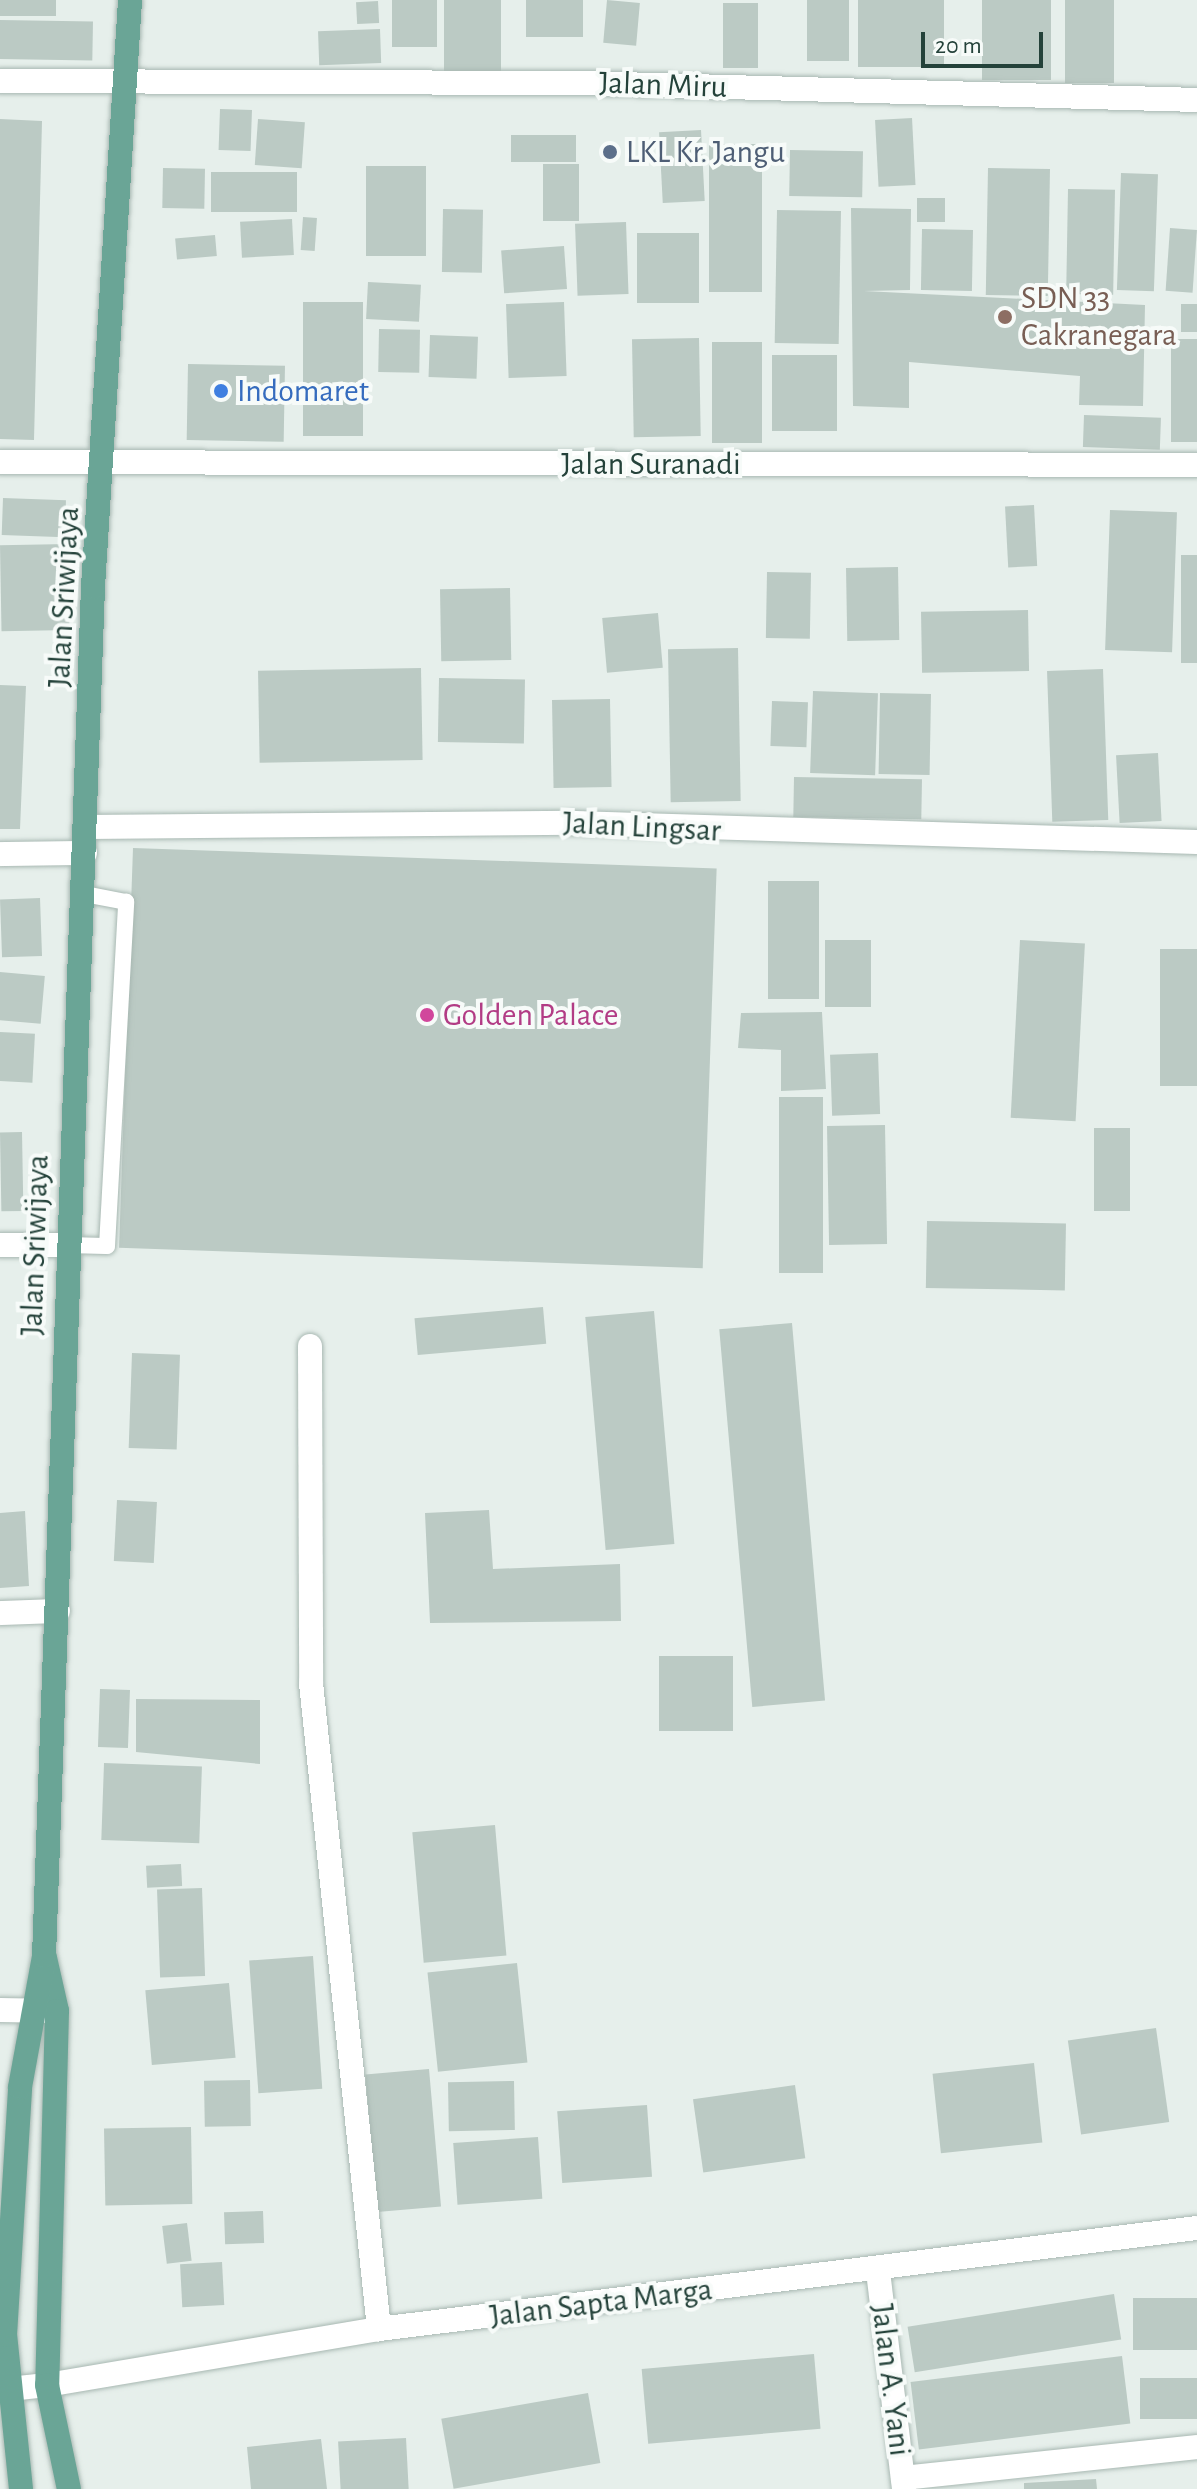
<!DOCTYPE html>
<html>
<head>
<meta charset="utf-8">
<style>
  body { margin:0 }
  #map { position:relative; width:1197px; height:2489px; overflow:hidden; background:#e6efeb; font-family:"Alegreya Sans",sans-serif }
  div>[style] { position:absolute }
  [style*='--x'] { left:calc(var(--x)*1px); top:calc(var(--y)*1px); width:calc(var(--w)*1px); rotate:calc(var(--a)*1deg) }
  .building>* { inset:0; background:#bbcac4; transform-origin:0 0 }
  .roads { filter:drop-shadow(0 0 2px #a8b8b2) drop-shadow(0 0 2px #a8b8b2) }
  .lane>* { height:16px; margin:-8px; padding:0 8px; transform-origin:8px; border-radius:8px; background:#fff }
  .street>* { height:24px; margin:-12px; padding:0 12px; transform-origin:12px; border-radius:12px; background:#fff }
  .secondary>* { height:24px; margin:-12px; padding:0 12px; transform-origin:12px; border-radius:12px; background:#fff }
  .primary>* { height:24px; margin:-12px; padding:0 12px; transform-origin:12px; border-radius:12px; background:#6aa596 }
  .dots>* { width:22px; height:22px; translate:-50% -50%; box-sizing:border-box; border:4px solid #f7fbf9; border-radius:50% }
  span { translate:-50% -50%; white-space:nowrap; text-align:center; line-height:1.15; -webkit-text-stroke:8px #f7fbf9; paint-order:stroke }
  .street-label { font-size:32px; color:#24423a }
  .service-label { font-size:32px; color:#4e5e75 }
  .left { translate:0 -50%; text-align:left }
  .education-label { font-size:32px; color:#785e54 }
  .shop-label { font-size:32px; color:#366cbe }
  .hotel-label { font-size:32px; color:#b23c85 }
  .scale { position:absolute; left:921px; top:32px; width:122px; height:36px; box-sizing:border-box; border:4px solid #24423a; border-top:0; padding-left:10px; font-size:24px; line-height:28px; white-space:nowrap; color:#24423a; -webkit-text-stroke:6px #f7fbf9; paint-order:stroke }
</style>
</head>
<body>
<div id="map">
  <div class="building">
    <i style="left:0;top:0;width:56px;height:16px"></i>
    <i style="left:392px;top:0;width:45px;height:47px"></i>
    <i style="left:444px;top:0;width:57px;height:74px"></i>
    <i style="left:526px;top:0;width:57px;height:37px"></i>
    <i style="left:607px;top:0;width:33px;height:43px;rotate:5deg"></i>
    <i style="left:807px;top:0;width:42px;height:61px"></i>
    <i style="left:858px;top:0;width:86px;height:67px"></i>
    <i style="left:982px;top:0;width:69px;height:80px"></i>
    <i style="left:1065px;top:0;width:49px;height:83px"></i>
    <i style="left:378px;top:1px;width:22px;height:22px;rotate:87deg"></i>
    <i style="left:723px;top:3px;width:35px;height:65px"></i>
    <i style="left:0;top:20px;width:93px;height:39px;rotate:1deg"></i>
    <i style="left:380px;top:29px;width:34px;height:62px;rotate:88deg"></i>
    <i style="left:220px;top:109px;width:32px;height:41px;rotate:2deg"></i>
    <i style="left:912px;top:118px;width:67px;height:37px;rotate:87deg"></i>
    <i style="clip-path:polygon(0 119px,42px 121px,34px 440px,0 439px)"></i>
    <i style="left:258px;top:119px;width:47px;height:46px;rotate:4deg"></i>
    <i style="left:701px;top:130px;width:71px;height:42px;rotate:87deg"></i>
    <i style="left:576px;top:135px;width:27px;height:65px;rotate:90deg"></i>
    <i style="left:709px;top:144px;width:53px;height:148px"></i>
    <i style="left:790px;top:150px;width:73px;height:46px;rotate:1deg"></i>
    <i style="left:543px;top:164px;width:36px;height:57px"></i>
    <i style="left:366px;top:166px;width:60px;height:90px"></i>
    <i style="left:163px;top:168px;width:42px;height:40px;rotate:1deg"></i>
    <i style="left:988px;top:168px;width:62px;height:127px;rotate:1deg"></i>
    <i style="left:211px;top:172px;width:86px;height:40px"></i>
    <i style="left:1121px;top:173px;width:37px;height:117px;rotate:2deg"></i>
    <i style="left:1068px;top:189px;width:47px;height:105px;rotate:1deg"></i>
    <i style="left:945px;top:198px;width:24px;height:28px;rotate:90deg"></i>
    <i style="clip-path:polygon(851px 208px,911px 209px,910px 290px,864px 291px,1145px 305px,1143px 406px,1079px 405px,1080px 376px,909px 362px,909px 408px,853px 406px)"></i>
    <i style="left:443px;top:209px;width:40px;height:63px;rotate:1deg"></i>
    <i style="left:777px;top:210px;width:64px;height:133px;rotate:1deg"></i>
    <i style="left:303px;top:217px;width:14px;height:33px;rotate:4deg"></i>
    <i style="left:292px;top:219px;width:36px;height:52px;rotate:87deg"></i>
    <i style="left:626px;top:222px;width:72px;height:51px;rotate:88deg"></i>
    <i style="left:1170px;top:228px;width:27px;height:63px;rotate:4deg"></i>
    <i style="left:922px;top:229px;width:51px;height:61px;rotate:1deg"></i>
    <i style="left:637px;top:233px;width:62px;height:70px"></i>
    <i style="left:215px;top:235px;width:21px;height:40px;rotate:85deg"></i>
    <i style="left:564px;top:246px;width:43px;height:63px;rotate:86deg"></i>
    <i style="left:368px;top:282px;width:53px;height:37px;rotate:3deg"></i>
    <i style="left:303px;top:302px;width:60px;height:134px"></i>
    <i style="left:564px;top:302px;width:74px;height:58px;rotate:88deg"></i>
    <i style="left:1181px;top:304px;width:16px;height:28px"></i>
    <i style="left:379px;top:329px;width:41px;height:43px;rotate:1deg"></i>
    <i style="left:430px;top:335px;width:48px;height:42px;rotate:2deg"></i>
    <i style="left:699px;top:338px;width:98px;height:67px;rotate:89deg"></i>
    <i style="left:1197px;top:339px;width:103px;height:26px;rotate:90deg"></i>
    <i style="left:762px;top:342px;width:101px;height:50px;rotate:90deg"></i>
    <i style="left:772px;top:355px;width:65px;height:76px"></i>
    <i style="left:188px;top:364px;width:97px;height:76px;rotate:1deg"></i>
    <i style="left:1084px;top:415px;width:77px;height:32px;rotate:2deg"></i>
    <i style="left:3px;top:498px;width:63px;height:37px;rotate:2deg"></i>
    <i style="left:1034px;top:505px;width:61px;height:29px;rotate:87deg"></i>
    <i style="left:1110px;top:510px;width:67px;height:140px;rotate:2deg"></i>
    <i style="left:68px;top:544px;width:86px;height:68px;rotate:89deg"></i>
    <i style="left:1181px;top:555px;width:16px;height:108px"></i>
    <i style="left:898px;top:567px;width:73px;height:52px;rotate:89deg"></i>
    <i style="left:767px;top:572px;width:44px;height:66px;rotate:1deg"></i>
    <i style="left:510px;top:588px;width:72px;height:70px;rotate:89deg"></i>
    <i style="left:1028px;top:610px;width:61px;height:107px;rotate:89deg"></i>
    <i style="left:658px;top:613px;width:55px;height:56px;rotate:85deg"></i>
    <i style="left:738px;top:648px;width:153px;height:70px;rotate:89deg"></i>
    <i style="left:421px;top:668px;width:92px;height:163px;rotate:89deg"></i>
    <i style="left:1103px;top:669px;width:151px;height:56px;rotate:88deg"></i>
    <i style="left:439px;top:678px;width:86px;height:64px;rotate:1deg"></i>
    <i style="clip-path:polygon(0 685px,26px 686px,20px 829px,0 829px)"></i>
    <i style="left:813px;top:691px;width:65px;height:82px;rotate:2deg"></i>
    <i style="left:880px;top:693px;width:51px;height:81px;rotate:1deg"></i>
    <i style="left:610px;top:699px;width:88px;height:58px;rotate:89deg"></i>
    <i style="left:772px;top:701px;width:36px;height:45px;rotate:2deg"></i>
    <i style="left:1158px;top:753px;width:68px;height:42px;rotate:87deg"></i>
    <i style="left:794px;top:777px;width:128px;height:40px;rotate:1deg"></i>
    <i style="left:133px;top:848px;width:584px;height:400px;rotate:2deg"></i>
    <i style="left:819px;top:881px;width:118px;height:51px;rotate:90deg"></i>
    <i style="left:40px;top:898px;width:58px;height:40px;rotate:88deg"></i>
    <i style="left:825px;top:940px;width:46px;height:67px"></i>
    <i style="left:1020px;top:940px;width:65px;height:178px;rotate:3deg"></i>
    <i style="left:1160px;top:949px;width:37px;height:137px"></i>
    <i style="left:0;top:972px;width:45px;height:48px;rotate:5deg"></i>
    <i style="clip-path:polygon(822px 1012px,826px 1089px,781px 1091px,781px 1050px,738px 1048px,741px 1013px)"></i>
    <i style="left:0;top:1032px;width:35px;height:49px;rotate:3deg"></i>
    <i style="left:878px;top:1053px;width:61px;height:48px;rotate:88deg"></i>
    <i style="left:823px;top:1097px;width:176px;height:44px;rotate:90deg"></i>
    <i style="left:885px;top:1125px;width:119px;height:58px;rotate:89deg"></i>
    <i style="left:1094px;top:1128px;width:36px;height:83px"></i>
    <i style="left:22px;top:1132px;width:79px;height:22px;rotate:89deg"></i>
    <i style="left:927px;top:1221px;width:139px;height:67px;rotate:1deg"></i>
    <i style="left:543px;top:1307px;width:37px;height:129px;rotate:85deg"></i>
    <i style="left:654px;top:1311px;width:234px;height:69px;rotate:85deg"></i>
    <i style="left:792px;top:1323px;width:379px;height:73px;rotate:85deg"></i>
    <i style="left:132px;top:1353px;width:48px;height:95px;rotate:2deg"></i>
    <i style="left:117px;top:1500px;width:40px;height:61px;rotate:3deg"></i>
    <i style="clip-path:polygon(489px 1510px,493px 1569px,620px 1564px,621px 1621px,430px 1623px,425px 1513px)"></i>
    <i style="clip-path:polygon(25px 1511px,29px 1586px,0 1588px,0 1513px)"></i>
    <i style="left:659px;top:1656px;width:74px;height:75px"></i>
    <i style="left:100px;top:1689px;width:30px;height:58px;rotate:2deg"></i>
    <i style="clip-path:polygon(136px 1699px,260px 1700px,260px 1764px,136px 1752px)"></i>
    <i style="left:104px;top:1763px;width:98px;height:77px;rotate:2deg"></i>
    <i style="left:495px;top:1825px;width:131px;height:83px;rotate:85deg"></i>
    <i style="left:181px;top:1864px;width:22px;height:35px;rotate:87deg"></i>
    <i style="left:202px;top:1888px;width:88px;height:45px;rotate:88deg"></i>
    <i style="left:313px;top:1956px;width:133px;height:64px;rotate:86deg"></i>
    <i style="left:517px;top:1963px;width:100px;height:90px;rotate:84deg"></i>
    <i style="left:229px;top:1983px;width:75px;height:84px;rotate:85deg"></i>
    <i style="left:1156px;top:2028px;width:95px;height:89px;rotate:82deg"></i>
    <i style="left:1034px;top:2063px;width:80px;height:102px;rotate:84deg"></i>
    <i style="left:429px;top:2069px;width:138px;height:64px;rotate:85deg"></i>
    <i style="left:250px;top:2080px;width:46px;height:46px;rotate:89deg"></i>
    <i style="left:514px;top:2081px;width:49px;height:66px;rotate:89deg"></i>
    <i style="left:795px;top:2085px;width:74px;height:103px;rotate:82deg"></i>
    <i style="left:647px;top:2105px;width:72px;height:90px;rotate:86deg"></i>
    <i style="left:191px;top:2127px;width:77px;height:87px;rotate:89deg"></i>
    <i style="left:538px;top:2137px;width:62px;height:85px;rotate:86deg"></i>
    <i style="left:263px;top:2211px;width:32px;height:39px;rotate:88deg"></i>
    <i style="left:187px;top:2223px;width:38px;height:25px;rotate:83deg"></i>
    <i style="left:222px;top:2262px;width:43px;height:42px;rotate:87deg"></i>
    <i style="left:1114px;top:2294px;width:46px;height:209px;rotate:81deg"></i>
    <i style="left:1197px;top:2298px;width:52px;height:64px;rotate:90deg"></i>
    <i style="left:814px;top:2354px;width:75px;height:173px;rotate:85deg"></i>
    <i style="left:1122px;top:2356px;width:68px;height:213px;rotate:83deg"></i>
    <i style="left:1197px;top:2378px;width:41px;height:57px;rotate:90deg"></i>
    <i style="left:588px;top:2393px;width:71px;height:149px;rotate:80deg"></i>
    <i style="left:406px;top:2438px;width:51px;height:68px;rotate:87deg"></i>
    <i style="clip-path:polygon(321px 2439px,327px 2489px,251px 2489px,247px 2447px)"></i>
    <i style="clip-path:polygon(1096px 2479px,1097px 2489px,1024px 2489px,1024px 2483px)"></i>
  </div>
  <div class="roads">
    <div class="lane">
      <i style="--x:66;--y:1245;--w:41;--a:1.4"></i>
      <i style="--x:107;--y:1246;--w:345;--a:-86.8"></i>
      <i style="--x:126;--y:902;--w:43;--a:-169.2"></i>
    </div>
    <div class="street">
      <i style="--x:0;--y:81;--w:582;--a:0.2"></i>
      <i style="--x:582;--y:83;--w:615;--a:1.58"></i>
      <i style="--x:0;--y:462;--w:1197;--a:0.14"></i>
      <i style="--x:86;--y:827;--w:488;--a:-0.5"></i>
      <i style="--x:574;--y:823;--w:623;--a:1.75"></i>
      <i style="--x:0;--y:854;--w:85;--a:-0.7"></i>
      <i style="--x:0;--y:1245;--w:66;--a:0"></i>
      <i style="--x:310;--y:1346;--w:337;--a:89.8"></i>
      <i style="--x:311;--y:1683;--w:650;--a:83.99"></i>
      <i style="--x:0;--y:1613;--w:58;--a:-2"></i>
      <i style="--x:0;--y:2010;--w:55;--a:1"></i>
      <i style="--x:878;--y:2271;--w:220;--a:83.2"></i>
      <i style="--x:47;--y:2385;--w:337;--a:-9.6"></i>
      <i style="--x:379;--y:2329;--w:824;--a:-7.04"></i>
      <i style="--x:903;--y:2478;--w:296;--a:-6"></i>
    </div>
    <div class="secondary">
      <i style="--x:0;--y:2390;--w:47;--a:-6.1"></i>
    </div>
    <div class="primary">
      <i style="--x:45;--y:1958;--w:54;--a:77.2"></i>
      <i style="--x:57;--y:2011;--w:374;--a:91.5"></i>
      <i style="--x:47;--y:2385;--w:106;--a:78.1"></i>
      <i style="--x:21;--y:2489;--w:155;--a:-95.9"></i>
      <i style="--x:5;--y:2335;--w:248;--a:-86.5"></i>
      <i style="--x:20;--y:2087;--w:133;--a:-79.6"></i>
      <i style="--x:44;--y:1956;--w:1370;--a:-87.95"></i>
      <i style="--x:93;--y:587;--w:588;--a:-86.39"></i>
    </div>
  </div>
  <div class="dots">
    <i style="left:610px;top:152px;background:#5c6f8a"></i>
    <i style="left:1005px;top:317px;background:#8d6e63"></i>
    <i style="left:221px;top:391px;background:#3f7fe0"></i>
    <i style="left:427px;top:1015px;background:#d1479c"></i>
  </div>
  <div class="street-label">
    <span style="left:663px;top:85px;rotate:2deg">Jalan Miru</span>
    <span style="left:651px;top:464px">Jalan Suranadi</span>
    <span style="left:64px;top:597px;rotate:-87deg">Jalan Sriwijaya</span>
    <span style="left:642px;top:827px;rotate:3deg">Jalan Lingsar</span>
    <span style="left:35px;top:1245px;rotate:-88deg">Jalan Sriwijaya</span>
    <span style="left:601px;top:2303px;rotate:-7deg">Jalan Sapta Marga</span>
    <span style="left:891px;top:2380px;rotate:83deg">Jalan A. Yani</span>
  </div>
  <div class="service-label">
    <span class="left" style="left:626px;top:152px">LKL Kr. Jangu</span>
  </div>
  <div class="education-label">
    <span class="left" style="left:1021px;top:317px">SDN 33<br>Cakranegara</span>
  </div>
  <div class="shop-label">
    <span class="left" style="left:237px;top:391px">Indomaret</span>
  </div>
  <div class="hotel-label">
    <span class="left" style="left:443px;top:1015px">Golden Palace</span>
  </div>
  <div class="scale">20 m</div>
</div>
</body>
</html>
